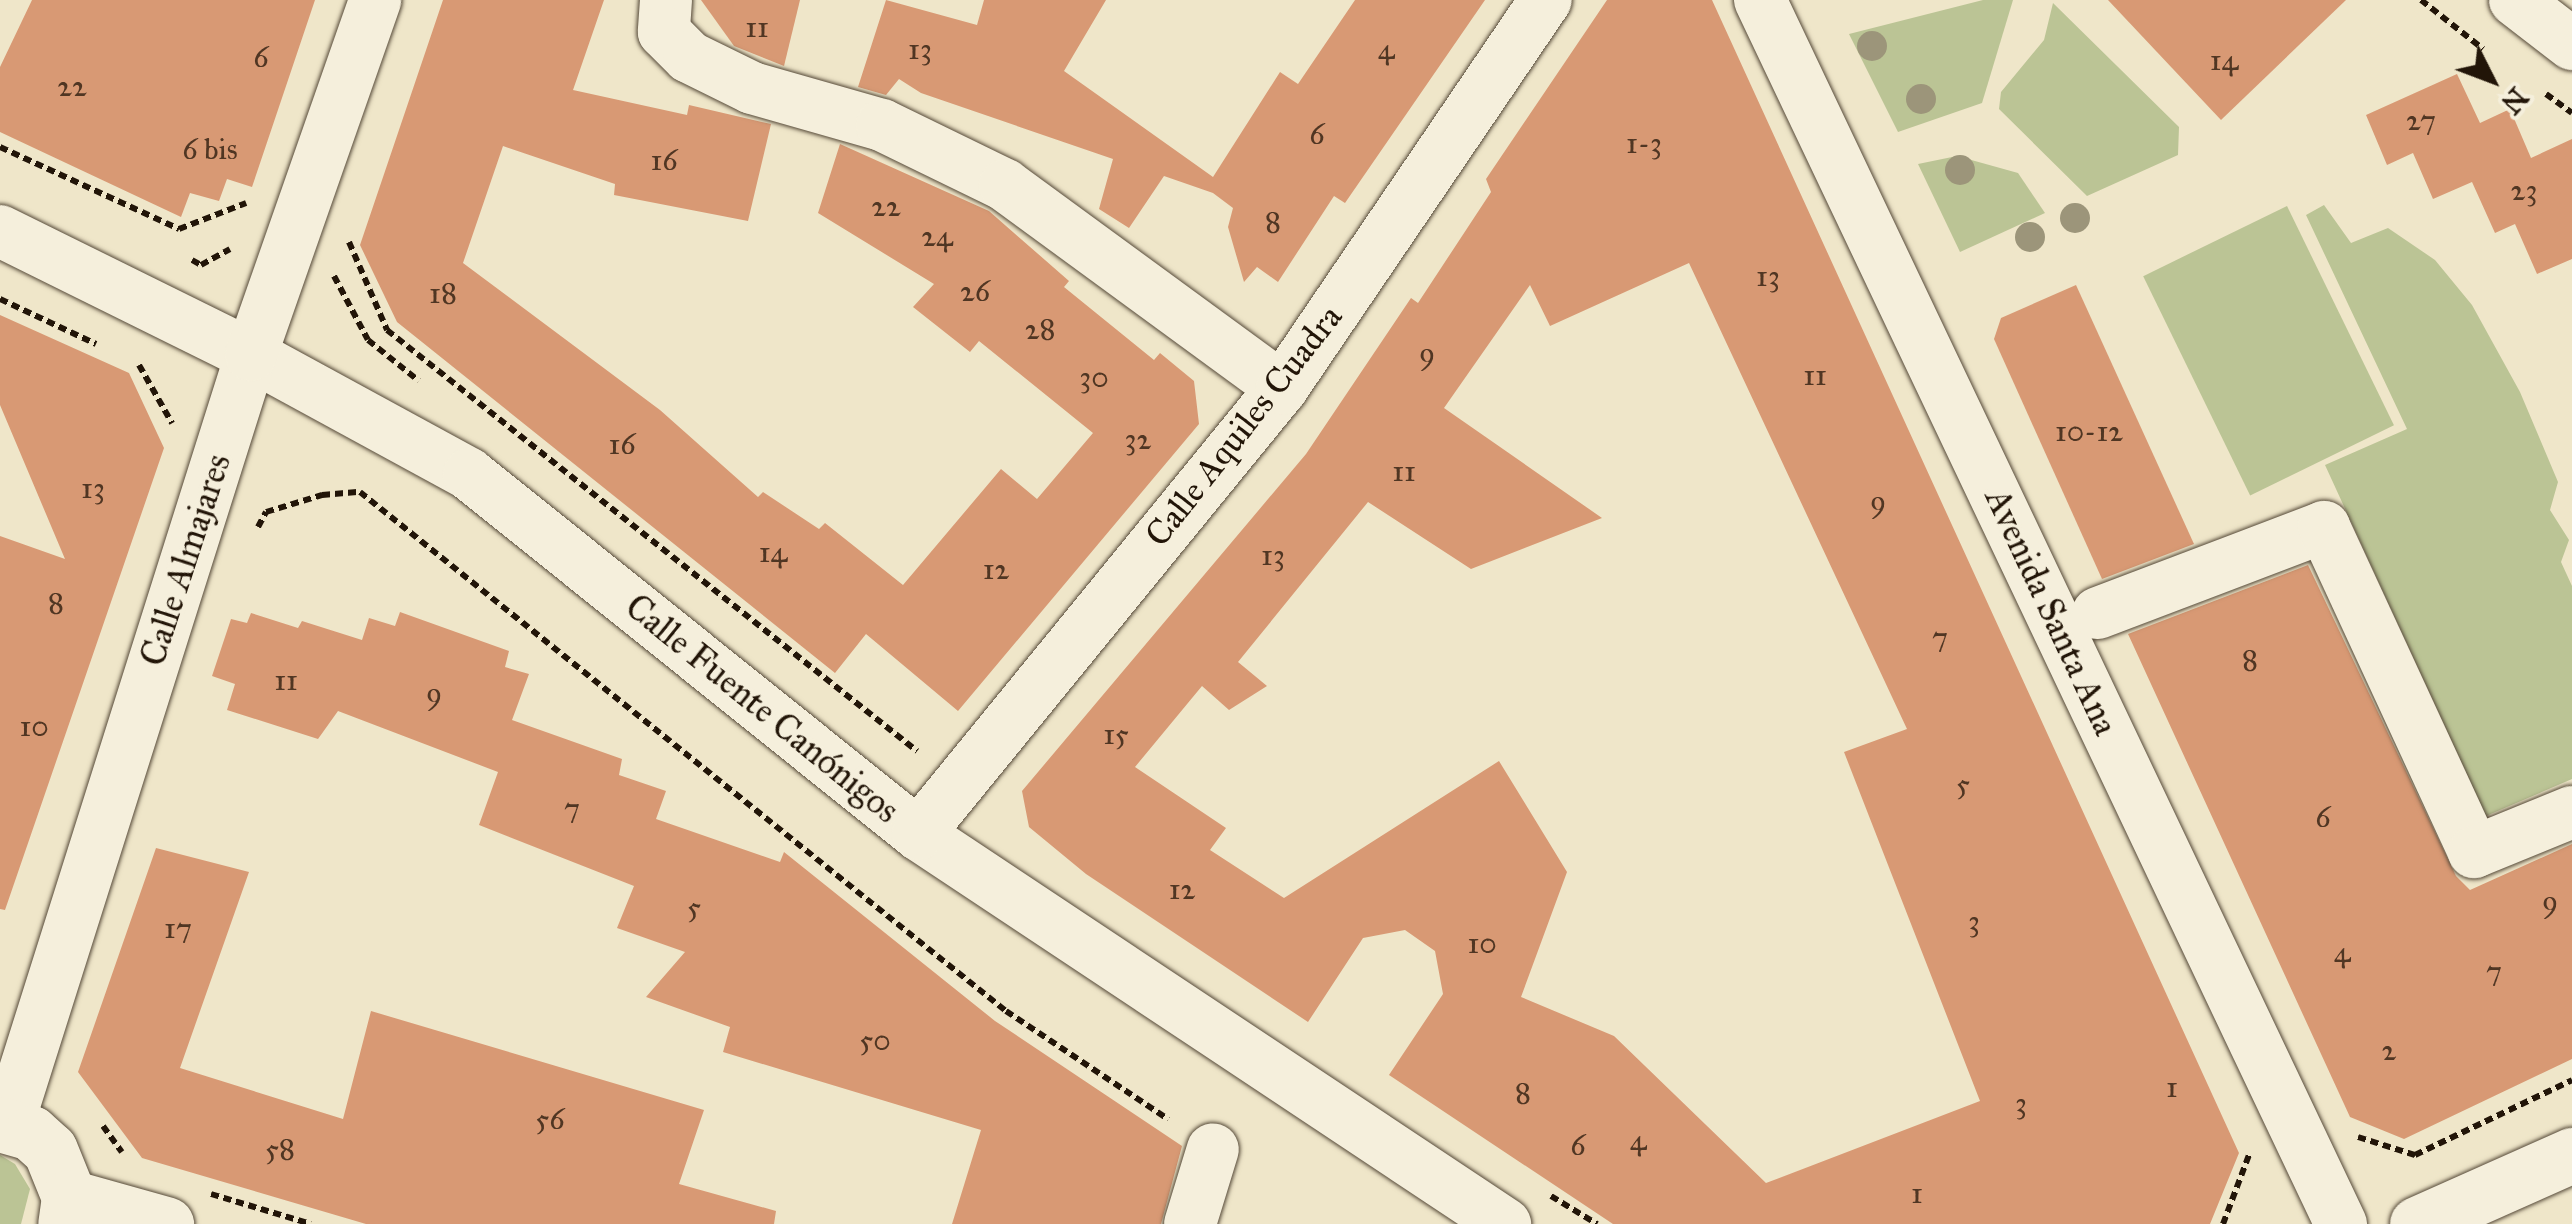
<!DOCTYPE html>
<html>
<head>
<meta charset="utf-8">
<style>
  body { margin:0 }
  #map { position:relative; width:2572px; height:1224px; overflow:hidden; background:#efe6c9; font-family:"IM FELL Great Primer",serif }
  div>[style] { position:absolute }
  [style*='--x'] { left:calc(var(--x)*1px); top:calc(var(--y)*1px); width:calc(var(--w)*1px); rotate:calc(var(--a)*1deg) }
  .green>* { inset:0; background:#bbc495; transform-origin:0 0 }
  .building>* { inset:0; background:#d89974 }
  .path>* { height:6px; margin-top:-3px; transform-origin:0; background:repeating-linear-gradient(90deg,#221508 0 8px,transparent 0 13px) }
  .roads { filter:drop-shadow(0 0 2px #554938) drop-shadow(0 0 2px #554938) }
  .street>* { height:52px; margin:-26px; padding:0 26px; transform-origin:26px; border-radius:26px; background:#f5efdc }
  .secondary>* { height:55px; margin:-27.5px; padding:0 27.5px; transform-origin:27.5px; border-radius:27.5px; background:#f5efdc }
  .trees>* { width:30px; height:30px; margin:-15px; border-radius:50%; background:#9c957a }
  span { translate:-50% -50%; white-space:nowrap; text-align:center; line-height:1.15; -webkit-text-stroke:8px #f5efdc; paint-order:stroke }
  .number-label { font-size:30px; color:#503623 }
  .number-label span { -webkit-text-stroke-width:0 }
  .street-label { font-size:35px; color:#221508 }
  .north { position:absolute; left:2442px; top:30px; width:100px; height:100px; -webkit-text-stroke:8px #f5efdc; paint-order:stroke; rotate:132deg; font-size:28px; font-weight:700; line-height:40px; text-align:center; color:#221508 }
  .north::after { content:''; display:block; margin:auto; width:35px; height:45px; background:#221508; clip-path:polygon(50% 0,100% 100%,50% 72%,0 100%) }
</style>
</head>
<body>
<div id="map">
  <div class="green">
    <i style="clip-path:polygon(1983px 0,2013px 0,1982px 103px,1898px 132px,1849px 34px)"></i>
    <i style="clip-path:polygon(2053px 3px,2179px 127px,2178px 155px,2087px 196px,1999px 109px,2001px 92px,2044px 40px)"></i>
    <i style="clip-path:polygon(1957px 156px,2018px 173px,2045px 213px,1960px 252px,1918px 164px)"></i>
    <i style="clip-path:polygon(2324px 205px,2351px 243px,2388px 228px,2435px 260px,2472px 305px,2520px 392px,2558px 482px,2550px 510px,2569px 540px,2561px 562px,2572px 586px,2572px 779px,2486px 816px,2325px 465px,2407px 429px,2306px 215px)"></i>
    <i style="left:2287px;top:206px;width:244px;height:160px;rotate:64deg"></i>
    <i style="clip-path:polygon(0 1155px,15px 1164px,30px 1189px,21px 1224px,0 1224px)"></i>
  </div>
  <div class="building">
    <i style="clip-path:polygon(32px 0,315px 0,252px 187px,227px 179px,219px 201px,190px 193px,181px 217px,0 132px,0 67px)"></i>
    <i style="clip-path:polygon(443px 0,604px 0,573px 90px,687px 115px,689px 105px,771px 124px,748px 221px,614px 195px,615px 184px,503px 146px,463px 263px,660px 410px,758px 497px,763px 492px,819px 529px,825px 523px,903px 585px,1001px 469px,1037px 499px,1093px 433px,979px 341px,970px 352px,913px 307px,934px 284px,818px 213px,840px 144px,989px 211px,1069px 281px,1064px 287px,1154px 360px,1160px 353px,1194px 381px,1199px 424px,958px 711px,866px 634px,835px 673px,397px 322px,360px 245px)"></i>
    <i style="clip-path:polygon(701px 0,800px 0,784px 66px,734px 46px)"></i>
    <i style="clip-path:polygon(886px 0,977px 25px,984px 0,1106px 0,1064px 71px,1213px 177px,1280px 72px,1298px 84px,1355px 0,1485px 0,1345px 203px,1334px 196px,1278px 282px,1257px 267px,1244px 282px,1228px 227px,1233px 208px,1213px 193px,1164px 176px,1129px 228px,1099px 209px,1113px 159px,921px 93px,899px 79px,886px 95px,858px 87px)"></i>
    <i style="clip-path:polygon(evenodd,1607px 0,1712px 0,2239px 1153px,2210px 1224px,1613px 1224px,1389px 1075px,1443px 994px,1435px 951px,1405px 930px,1363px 938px,1308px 1022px,1086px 874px,1029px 827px,1022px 791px,1306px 454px,1411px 298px,1418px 303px,1491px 192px,1486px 179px,1607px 0,1689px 263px,1907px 729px,1844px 752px,1980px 1101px,1766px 1183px,1614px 1036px,1521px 997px,1567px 872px,1499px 761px,1284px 898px,1210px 850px,1226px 828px,1135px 767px,1202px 686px,1229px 710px,1267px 686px,1238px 662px,1368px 502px,1471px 569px,1602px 518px,1444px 408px,1530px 285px,1550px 326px,1689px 263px)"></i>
    <i style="clip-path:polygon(2108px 0,2346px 0,2221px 120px)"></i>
    <i style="clip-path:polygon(2457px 74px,2480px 123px,2510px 109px,2531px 158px,2572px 139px,2572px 259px,2537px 274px,2515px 224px,2495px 233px,2472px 182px,2433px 199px,2413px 153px,2387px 165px,2366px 115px)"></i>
    <i style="clip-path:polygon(2076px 285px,2194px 544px,2102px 579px,1994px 339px,2001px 318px)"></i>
    <i style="clip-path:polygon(0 315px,129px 373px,164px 448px,5px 910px,0 909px,0 536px,65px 559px,0 405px)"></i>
    <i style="clip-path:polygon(2308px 565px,2456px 876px,2470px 890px,2572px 844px,2572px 1059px,2404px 1139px,2350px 1117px,2128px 634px)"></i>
    <i style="clip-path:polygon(400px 612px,509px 651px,505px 667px,529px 674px,512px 720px,622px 759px,619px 775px,666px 791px,656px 819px,780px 862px,784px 852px,995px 1021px,1182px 1146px,1161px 1224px,952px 1224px,981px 1130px,723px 1052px,730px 1027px,646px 997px,685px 952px,617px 928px,634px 886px,479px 825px,498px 772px,338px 711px,318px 739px,227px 710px,235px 684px,212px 676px,231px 619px,247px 623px,251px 613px,298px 628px,302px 621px,362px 640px,369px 618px,395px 626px)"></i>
    <i style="clip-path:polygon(156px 848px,249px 872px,180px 1068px,343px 1119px,371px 1011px,704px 1110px,679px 1184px,776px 1211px,774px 1224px,366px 1224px,142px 1158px,78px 1072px)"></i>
  </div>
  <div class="path">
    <i style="--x:2421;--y:0;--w:79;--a:38.3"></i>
    <i style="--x:2546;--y:94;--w:32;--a:36"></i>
    <i style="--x:0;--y:147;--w:197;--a:24.6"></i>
    <i style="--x:179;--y:229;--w:72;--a:-21.2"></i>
    <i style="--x:349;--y:242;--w:96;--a:66.6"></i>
    <i style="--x:387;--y:330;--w:677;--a:38.46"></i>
    <i style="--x:192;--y:260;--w:10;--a:29"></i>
    <i style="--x:201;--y:265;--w:33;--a:-29"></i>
    <i style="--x:334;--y:276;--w:72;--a:62"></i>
    <i style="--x:368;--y:340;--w:65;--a:38.8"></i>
    <i style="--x:0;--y:299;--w:106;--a:25.1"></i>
    <i style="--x:139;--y:365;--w:67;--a:60.4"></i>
    <i style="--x:258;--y:527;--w:17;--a:-62"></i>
    <i style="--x:266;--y:512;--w:59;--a:-16.9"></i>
    <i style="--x:322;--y:495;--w:38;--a:-5"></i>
    <i style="--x:360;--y:492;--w:829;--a:38.78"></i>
    <i style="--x:1006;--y:1011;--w:195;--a:33.7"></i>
    <i style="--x:103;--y:1126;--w:32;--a:54"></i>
    <i style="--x:2358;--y:1137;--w:60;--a:17.5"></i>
    <i style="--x:2415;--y:1155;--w:174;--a:-25.5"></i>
    <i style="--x:211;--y:1194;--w:104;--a:16.7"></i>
    <i style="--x:1551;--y:1196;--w:54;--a:31.3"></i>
    <i style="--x:2223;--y:1224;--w:74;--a:-69.4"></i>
  </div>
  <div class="roads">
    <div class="street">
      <i style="--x:666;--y:0;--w:32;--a:94"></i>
      <i style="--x:664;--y:32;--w:35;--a:45"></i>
      <i style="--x:689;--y:57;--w:70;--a:26.2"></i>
      <i style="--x:752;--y:88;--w:135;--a:15.9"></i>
      <i style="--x:882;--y:125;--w:137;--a:26"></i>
      <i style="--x:1005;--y:185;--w:343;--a:36.2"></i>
      <i style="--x:1760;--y:0;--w:1355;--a:64.61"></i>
      <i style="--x:2515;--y:0;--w:72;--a:37.7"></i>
      <i style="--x:0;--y:231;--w:280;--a:26.3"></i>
      <i style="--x:251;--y:355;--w:248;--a:28.6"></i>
      <i style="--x:469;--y:474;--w:576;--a:38.72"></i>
      <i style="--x:918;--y:834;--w:705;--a:33.6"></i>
      <i style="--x:2098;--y:613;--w:242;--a:-20.8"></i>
      <i style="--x:2324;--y:527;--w:358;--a:65.2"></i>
      <i style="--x:2474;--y:852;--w:106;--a:-22.2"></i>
      <i style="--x:918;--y:834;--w:576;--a:-50.78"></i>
      <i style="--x:1282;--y:388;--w:469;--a:-55.8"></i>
      <i style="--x:8;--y:1124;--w:806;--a:-72.46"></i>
      <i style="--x:251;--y:355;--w:376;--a:-70.7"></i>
      <i style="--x:1190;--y:1224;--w:78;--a:-73"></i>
    </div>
    <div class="secondary">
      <i style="--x:0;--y:1124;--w:32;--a:16"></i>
      <i style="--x:31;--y:1133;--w:25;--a:42"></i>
      <i style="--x:50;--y:1150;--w:51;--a:68"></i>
      <i style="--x:69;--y:1197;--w:27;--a:98"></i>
      <i style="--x:69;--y:1197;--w:101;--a:15.6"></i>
      <i style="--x:2417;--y:1224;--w:170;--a:-24"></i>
    </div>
  </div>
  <div class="trees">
    <i style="left:1872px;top:46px"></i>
    <i style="left:1921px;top:99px"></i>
    <i style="left:1960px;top:170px"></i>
    <i style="left:2075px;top:218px"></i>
    <i style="left:2030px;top:237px"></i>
  </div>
  <div class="number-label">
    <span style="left:757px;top:27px">11</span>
    <span style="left:920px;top:49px">13</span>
    <span style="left:1386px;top:49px">4</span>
    <span style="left:261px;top:57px">6</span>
    <span style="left:2224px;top:60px">14</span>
    <span style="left:72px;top:86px">22</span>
    <span style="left:2421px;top:120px">27</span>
    <span style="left:1317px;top:134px">6</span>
    <span style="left:1644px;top:143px">1-3</span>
    <span style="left:210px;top:149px">6 bis</span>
    <span style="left:664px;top:160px">16</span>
    <span style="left:2524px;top:190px">23</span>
    <span style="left:886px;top:206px">22</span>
    <span style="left:1273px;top:222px">8</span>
    <span style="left:937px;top:236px">24</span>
    <span style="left:1768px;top:276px">13</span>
    <span style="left:975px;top:291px">26</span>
    <span style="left:443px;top:293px">18</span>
    <span style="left:1040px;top:329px">28</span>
    <span style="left:1427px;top:353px">9</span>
    <span style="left:1815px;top:375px">11</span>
    <span style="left:1094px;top:377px">30</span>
    <span style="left:2089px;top:431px">10-12</span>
    <span style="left:1138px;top:439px">32</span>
    <span style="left:622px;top:444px">16</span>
    <span style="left:1404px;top:471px">11</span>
    <span style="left:93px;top:488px">13</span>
    <span style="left:1878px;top:501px">9</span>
    <span style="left:773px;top:552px">14</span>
    <span style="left:1273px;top:555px">13</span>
    <span style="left:996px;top:569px">12</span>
    <span style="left:56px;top:603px">8</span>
    <span style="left:1940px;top:637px">7</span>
    <span style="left:2250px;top:660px">8</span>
    <span style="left:286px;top:680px">11</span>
    <span style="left:434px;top:693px">9</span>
    <span style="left:34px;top:726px">10</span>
    <span style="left:1116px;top:734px">15</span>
    <span style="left:1963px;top:784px">5</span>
    <span style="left:572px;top:808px">7</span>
    <span style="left:2323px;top:817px">6</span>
    <span style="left:1182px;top:889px">12</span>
    <span style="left:2550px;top:901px">9</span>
    <span style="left:694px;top:907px">5</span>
    <span style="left:1974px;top:921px">3</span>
    <span style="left:178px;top:928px">17</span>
    <span style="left:1482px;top:943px">10</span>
    <span style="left:2342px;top:952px">4</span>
    <span style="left:2494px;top:971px">7</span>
    <span style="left:875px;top:1040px">50</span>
    <span style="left:2389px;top:1050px">2</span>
    <span style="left:2172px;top:1087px">1</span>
    <span style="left:1523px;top:1093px">8</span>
    <span style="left:2021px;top:1103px">3</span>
    <span style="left:550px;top:1119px">56</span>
    <span style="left:1638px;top:1140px">4</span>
    <span style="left:1578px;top:1145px">6</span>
    <span style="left:280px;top:1149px">58</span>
    <span style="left:1917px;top:1193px">1</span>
  </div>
  <div class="street-label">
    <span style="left:1244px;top:426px;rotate:-52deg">Calle Aquiles Cuadra</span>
    <span style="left:186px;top:560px;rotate:-72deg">Calle Almajares</span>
    <span style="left:2051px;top:612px;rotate:65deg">Avenida Santa Ana</span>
    <span style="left:762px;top:709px;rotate:39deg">Calle Fuente Canónigos</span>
  </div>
  <div class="north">N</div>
</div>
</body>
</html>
